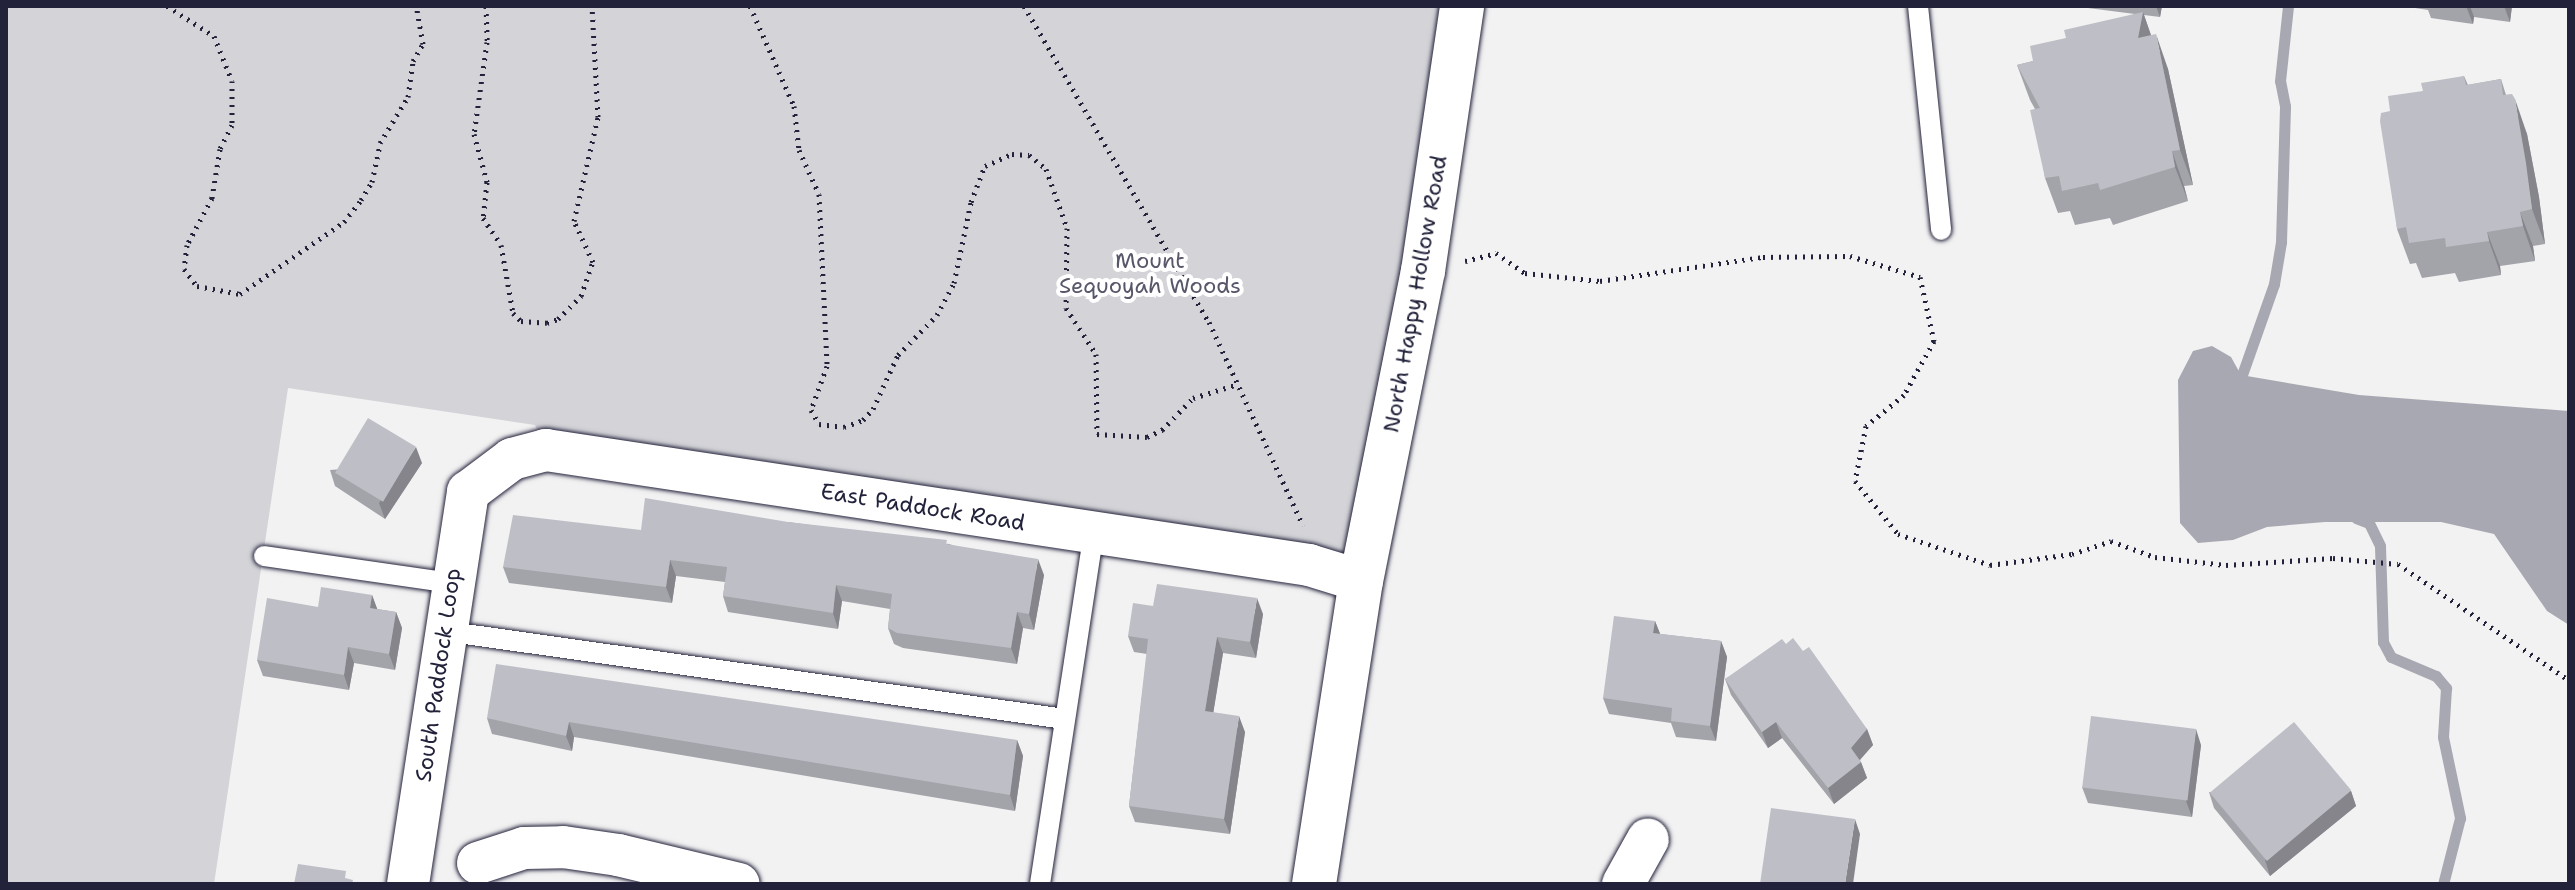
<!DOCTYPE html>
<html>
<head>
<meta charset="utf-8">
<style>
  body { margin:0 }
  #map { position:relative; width:2575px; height:890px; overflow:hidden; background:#f2f2f3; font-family:"Shantell Sans",sans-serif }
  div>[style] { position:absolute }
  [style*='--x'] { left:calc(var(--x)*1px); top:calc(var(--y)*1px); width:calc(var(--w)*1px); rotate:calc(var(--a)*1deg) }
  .green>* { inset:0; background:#d3d3d8 }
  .water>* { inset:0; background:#a8a8b2 }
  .stream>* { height:11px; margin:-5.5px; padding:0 5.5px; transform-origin:5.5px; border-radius:5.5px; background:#a8a8b2 }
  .path>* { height:5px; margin-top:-2.5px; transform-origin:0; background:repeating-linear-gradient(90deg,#22223b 0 2px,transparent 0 8px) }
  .roads { filter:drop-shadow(0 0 2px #22223b) drop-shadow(0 0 2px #22223b) }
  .service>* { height:20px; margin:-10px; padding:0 10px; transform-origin:10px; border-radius:10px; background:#fff }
  .minor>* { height:42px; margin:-21px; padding:0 21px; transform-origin:21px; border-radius:21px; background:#fff }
  .tertiary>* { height:44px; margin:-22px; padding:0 22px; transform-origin:22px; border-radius:22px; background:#fff }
  .wall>* { inset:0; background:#a3a3aa }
  .shaded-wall>* { inset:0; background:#85858b }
  .building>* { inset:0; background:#bebec6; transform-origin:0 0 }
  span { translate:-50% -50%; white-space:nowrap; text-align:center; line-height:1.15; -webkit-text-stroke:8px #fff; paint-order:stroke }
  .park-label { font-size:22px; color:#57576a }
  .street-label { font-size:22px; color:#22223b }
  .frame { position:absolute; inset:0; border:8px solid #22223b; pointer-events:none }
</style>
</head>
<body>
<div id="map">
  <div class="green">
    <i style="clip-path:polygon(6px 6px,1462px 6px,1361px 581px,546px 450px,535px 425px,288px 388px,214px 884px,6px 884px)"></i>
  </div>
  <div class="water">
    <i style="clip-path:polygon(2212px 346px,2231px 357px,2241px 375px,2359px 395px,2569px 411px,2569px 625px,2547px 611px,2494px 534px,2441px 522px,2325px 522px,2267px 527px,2233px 540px,2198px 543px,2180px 523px,2178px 380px,2193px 351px)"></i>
  </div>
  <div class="stream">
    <i style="--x:2237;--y:389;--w:111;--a:-70.6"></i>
    <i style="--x:2274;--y:284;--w:43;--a:-80.5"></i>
    <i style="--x:2281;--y:242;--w:136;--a:-88.3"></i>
    <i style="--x:2285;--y:106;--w:25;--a:-101"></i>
    <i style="--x:2280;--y:81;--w:75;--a:-83.9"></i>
    <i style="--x:2356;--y:518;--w:14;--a:21"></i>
    <i style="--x:2369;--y:523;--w:25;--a:64"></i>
    <i style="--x:2380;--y:546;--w:96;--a:88.2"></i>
    <i style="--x:2383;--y:642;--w:17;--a:62"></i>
    <i style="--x:2391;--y:657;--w:49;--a:22.9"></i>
    <i style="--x:2436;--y:676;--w:16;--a:50"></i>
    <i style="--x:2446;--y:688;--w:49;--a:93.5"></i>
    <i style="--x:2443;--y:737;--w:83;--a:78.1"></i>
    <i style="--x:2460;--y:818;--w:68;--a:104.4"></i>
  </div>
  <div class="path">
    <i style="--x:167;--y:6;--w:56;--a:32.6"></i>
    <i style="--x:214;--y:36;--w:48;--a:68.2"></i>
    <i style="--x:232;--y:81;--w:44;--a:90"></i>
    <i style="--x:232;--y:125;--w:27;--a:117"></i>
    <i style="--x:220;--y:149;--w:50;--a:99.3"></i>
    <i style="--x:212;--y:198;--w:53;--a:118"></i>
    <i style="--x:187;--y:245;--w:24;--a:97"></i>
    <i style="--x:184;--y:269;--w:21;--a:53"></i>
    <i style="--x:197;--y:286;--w:44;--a:10.5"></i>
    <i style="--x:240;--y:294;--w:126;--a:-34.7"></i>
    <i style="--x:344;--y:222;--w:28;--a:-52"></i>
    <i style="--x:361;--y:200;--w:21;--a:-59"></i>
    <i style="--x:372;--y:182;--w:40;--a:-78"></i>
    <i style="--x:380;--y:143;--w:54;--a:-58.7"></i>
    <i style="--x:408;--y:97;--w:36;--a:-82"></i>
    <i style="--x:413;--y:61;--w:20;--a:-60"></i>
    <i style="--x:423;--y:44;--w:39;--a:-100"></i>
    <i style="--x:486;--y:6;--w:36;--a:88"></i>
    <i style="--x:487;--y:42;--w:93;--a:98"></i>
    <i style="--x:474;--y:134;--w:50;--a:74.8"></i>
    <i style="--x:487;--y:182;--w:36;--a:96"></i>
    <i style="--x:483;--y:218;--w:32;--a:56"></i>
    <i style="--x:501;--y:245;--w:69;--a:80"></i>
    <i style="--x:513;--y:313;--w:11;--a:45"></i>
    <i style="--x:521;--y:321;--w:26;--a:4"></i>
    <i style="--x:547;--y:323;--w:12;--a:-20"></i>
    <i style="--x:558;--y:319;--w:33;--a:-45"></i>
    <i style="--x:581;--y:296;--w:36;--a:-71"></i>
    <i style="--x:593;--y:262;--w:45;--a:-114.9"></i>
    <i style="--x:574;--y:221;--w:107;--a:-77"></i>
    <i style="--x:598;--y:117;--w:111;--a:-93.1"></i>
    <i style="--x:750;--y:6;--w:109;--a:66.3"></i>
    <i style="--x:794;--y:106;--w:44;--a:83.5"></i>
    <i style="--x:799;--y:150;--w:48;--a:65.6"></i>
    <i style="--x:819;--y:194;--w:172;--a:87.3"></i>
    <i style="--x:827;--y:366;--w:47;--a:110"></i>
    <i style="--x:811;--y:410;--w:16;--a:60"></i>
    <i style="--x:819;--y:424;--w:25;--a:7"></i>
    <i style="--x:844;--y:427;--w:20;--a:-20"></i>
    <i style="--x:863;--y:420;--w:15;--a:-48"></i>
    <i style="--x:873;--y:409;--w:60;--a:-65.2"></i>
    <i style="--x:898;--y:355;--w:56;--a:-45.7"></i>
    <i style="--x:937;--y:315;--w:36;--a:-62"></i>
    <i style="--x:954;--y:283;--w:83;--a:-78.1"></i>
    <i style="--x:971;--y:202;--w:39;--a:-69"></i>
    <i style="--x:985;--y:166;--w:30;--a:-24"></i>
    <i style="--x:1012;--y:154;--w:17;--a:3"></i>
    <i style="--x:1029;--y:155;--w:22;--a:39"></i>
    <i style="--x:1046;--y:169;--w:63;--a:70.4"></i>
    <i style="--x:1067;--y:228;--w:80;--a:90.7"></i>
    <i style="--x:1066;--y:308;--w:55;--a:56.9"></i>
    <i style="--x:1096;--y:354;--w:80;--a:89.3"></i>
    <i style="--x:1097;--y:434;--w:50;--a:3.4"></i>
    <i style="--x:1147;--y:437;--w:17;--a:-25"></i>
    <i style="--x:1162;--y:430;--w:45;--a:-45.9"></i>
    <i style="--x:1193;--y:398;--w:47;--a:-17.3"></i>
    <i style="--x:1024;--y:6;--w:366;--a:59.7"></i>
    <i style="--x:1209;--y:322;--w:224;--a:65.2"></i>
    <i style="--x:1465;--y:261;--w:32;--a:-14"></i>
    <i style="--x:1496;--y:253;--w:35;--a:35"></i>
    <i style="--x:1525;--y:273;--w:75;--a:6.1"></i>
    <i style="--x:1600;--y:281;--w:165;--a:-8.4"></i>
    <i style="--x:1763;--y:257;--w:87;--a:-0.7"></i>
    <i style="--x:1850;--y:256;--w:73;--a:16.7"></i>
    <i style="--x:1920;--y:277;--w:66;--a:77.7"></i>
    <i style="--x:1934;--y:341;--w:62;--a:119.1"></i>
    <i style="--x:1904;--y:395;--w:49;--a:140.8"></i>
    <i style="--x:1866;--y:426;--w:56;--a:101.3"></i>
    <i style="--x:1855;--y:481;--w:68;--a:50.9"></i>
    <i style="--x:1898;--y:534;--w:97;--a:18.6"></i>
    <i style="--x:1990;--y:565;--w:83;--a:-7.6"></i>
    <i style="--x:2072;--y:554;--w:41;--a:-18.4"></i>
    <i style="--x:2111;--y:541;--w:47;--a:20"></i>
    <i style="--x:2155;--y:557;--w:71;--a:6.4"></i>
    <i style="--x:2226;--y:565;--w:107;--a:-3.7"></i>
    <i style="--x:2333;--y:558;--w:65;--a:5.3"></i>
    <i style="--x:2398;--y:564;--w:207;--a:34.2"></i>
  </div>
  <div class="roads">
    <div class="service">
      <i style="--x:1918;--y:6;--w:225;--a:84.1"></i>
      <i style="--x:264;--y:556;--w:189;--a:8.2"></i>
      <i style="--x:444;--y:631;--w:627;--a:8.07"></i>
      <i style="--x:1040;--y:884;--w:355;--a:-81.3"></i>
    </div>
    <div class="minor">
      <i style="--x:478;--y:863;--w:48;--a:-18.1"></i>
      <i style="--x:524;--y:848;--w:39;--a:-1"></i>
      <i style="--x:563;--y:847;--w:56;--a:8.3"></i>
      <i style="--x:618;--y:855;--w:124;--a:13.5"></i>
      <i style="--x:408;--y:884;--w:397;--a:-81.3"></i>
      <i style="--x:468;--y:492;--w:55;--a:-36.9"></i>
      <i style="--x:512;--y:459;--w:35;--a:-15"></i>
      <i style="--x:546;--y:450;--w:772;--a:8.57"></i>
      <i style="--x:1309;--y:565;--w:54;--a:17.1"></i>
      <i style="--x:1623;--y:884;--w:51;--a:-60.9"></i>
    </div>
    <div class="tertiary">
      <i style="--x:1314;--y:884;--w:307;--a:-81.2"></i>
      <i style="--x:1361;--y:581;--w:316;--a:-78.7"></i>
      <i style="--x:1423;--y:271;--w:268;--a:-81.6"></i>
    </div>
  </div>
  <div class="wall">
    <i style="clip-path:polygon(2079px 6px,2162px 6px,2160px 17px,2144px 15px,2151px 35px,2168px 69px,2193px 185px,2184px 186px,2188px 201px,2113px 225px,2110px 218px,2075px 225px,2070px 211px,2058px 213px,2045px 178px,2035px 109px,2030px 100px,2017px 65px,2033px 61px,2066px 38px,2135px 14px,2080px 7px)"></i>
    <i style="clip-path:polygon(2402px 6px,2523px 6px,2523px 8px,2512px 6px,2510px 22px,2474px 17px,2473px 24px,2431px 18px,2428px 10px)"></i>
    <i style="clip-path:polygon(2464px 76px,2468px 85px,2501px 79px,2506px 95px,2527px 134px,2539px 197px,2545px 244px,2533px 246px,2535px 261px,2500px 266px,2501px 275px,2459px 282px,2455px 273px,2422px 278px,2416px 263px,2410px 264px,2397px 229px,2390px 111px,2423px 91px)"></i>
    <i style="clip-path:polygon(422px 463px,385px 519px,335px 486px,330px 470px)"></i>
    <i style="clip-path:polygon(788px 522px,949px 544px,1044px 575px,1034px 630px,1023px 628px,1017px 664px,903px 648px,894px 644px,888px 628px,890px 609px,842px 601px,838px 629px,728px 612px,723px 596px,725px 582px,676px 576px,672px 603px,509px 583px,503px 567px,641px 530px)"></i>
    <i style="clip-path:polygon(372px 595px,377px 609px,396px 612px,402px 628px,395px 670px,354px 663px,349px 690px,263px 676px,257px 660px,318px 607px)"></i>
    <i style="clip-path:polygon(1153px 606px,1263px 614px,1256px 658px,1223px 653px,1213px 713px,1245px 732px,1230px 834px,1135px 822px,1129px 806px,1147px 654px,1134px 652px,1128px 636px)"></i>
    <i style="clip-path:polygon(1655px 621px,1660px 634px,1721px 641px,1727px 657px,1716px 741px,1676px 737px,1671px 723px,1609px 714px,1603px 698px)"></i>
    <i style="clip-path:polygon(1786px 644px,1867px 729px,1873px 745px,1860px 760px,1867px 778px,1834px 804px,1782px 738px,1768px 748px,1731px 695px,1725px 679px)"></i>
    <i style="clip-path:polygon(487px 718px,1017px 740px,1023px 756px,1015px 811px,574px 737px,572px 751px,492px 734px)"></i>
    <i style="clip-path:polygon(2201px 745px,2192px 817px,2088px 803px,2082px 787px)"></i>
    <i style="clip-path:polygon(2351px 791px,2356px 806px,2270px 876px,2214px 808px,2209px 792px)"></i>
  </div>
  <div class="shaded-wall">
    <i style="clip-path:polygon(2156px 6px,2162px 6px,2160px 17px)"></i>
    <i style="clip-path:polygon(2466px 6px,2470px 6px,2474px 17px,2473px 24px)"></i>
    <i style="clip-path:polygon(2504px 6px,2512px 6px,2510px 22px)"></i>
    <i style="clip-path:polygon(2143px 12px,2155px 47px,2138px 38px)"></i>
    <i style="clip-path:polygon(2156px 34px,2168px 69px,2193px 185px,2180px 150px)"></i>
    <i style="clip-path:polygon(2515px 99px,2527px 134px,2539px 197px,2545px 244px,2532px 209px)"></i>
    <i style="clip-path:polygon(2172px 151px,2184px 186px,2188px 201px,2175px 167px)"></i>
    <i style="clip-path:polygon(2520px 212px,2533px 246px,2535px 261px,2523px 226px)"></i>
    <i style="clip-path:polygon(2487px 232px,2500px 266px,2501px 275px,2489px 241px)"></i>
    <i style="clip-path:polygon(416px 447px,422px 463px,385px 519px,379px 503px)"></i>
    <i style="clip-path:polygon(1038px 559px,1044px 575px,1034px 630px,1029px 614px)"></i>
    <i style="clip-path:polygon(670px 560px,676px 576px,672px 603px,666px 587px)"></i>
    <i style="clip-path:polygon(836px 585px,842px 601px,838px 629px,833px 613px)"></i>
    <i style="clip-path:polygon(372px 595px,378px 611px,370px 608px)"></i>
    <i style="clip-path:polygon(1257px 598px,1263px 614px,1256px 658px,1250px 642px)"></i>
    <i style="clip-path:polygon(396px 612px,402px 628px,395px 670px,389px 654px)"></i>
    <i style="clip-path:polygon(1017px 612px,1023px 628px,1017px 664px,1011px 648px)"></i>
    <i style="clip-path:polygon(1655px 621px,1661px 636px,1653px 633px)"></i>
    <i style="clip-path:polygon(1217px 637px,1223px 653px,1211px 727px,1205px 711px)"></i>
    <i style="clip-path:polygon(1721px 641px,1727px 657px,1716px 741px,1710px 726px)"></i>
    <i style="clip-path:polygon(348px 647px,354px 663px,349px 690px,344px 675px)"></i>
    <i style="clip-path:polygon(1239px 716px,1245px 732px,1230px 834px,1224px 819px)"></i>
    <i style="clip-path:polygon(569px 722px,574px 737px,572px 751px,566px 736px)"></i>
    <i style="clip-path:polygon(1776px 722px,1782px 738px,1768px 748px,1762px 732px)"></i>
    <i style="clip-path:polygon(1867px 729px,1873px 745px,1856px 764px,1851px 748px)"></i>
    <i style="clip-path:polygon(2196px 729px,2201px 745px,2192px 817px,2186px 801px)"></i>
    <i style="clip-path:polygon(1017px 740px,1023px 756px,1015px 811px,1010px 795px)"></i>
    <i style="clip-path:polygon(1861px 762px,1867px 778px,1834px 804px,1828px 788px)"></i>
    <i style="clip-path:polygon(2351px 791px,2356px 806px,2270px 876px,2265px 860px)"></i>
    <i style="clip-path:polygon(1855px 819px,1860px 834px,1853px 884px,1845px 884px)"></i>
  </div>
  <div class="building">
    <i style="clip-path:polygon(2143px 12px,2138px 38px,2156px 34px,2180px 150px,2172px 151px,2175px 167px,2100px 190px,2098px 183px,2062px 191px,2059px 176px,2045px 178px,2030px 110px,2040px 108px,2017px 65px,2033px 61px,2030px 46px,2066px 38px,2064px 30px)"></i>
    <i style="clip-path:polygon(2464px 76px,2466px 85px,2501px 79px,2503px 95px,2512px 94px,2515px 99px,2526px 163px,2532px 209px,2520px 212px,2523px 226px,2487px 232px,2489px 241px,2446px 247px,2445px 238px,2409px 243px,2406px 227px,2397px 229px,2380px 121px,2381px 113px,2390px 111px,2388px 96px,2423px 91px,2421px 83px)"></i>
    <i style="left:368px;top:418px;width:56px;height:64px;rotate:31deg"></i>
    <i style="clip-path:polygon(645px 498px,788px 522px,947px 540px,946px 544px,1038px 559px,1029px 614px,1017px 612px,1011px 648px,897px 633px,888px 628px,892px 594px,836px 585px,833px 613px,723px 596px,727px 567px,670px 560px,666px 587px,503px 567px,513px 515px,641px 530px)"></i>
    <i style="clip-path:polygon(1157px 584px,1257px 598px,1250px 642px,1217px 637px,1205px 711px,1239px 716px,1224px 819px,1129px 806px,1148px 639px,1128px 636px,1133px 603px,1153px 606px)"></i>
    <i style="clip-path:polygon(321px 587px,372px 595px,370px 608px,396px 612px,389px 654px,348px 647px,344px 675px,257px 660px,267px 598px,318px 607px)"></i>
    <i style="clip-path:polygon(1614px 616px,1655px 621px,1653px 633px,1721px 641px,1710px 726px,1671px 721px,1672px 708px,1603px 698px)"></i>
    <i style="clip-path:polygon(1793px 638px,1803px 651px,1809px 647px,1867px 729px,1851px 748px,1861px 762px,1828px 788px,1776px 722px,1762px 732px,1725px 679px,1782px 639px,1786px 644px)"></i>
    <i style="clip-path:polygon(496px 664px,1017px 740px,1010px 795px,569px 722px,566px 736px,487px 718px)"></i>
    <i style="left:2091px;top:716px;width:106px;height:72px;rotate:7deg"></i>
    <i style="left:2294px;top:722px;width:89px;height:110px;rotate:50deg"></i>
    <i style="clip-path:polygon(1771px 808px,1855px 819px,1845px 884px,1760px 884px)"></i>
    <i style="clip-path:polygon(298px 864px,346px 871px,345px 878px,353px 880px,352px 884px,294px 884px)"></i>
  </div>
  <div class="park-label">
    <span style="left:1150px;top:273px">Mount<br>Sequoyah Woods</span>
  </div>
  <div class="street-label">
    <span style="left:1415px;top:294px;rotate:-80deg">North Happy Hollow Road</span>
    <span style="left:923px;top:507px;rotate:9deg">East Paddock Road</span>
    <span style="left:438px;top:675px;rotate:-82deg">South Paddock Loop</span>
  </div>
  <div class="frame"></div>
</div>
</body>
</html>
